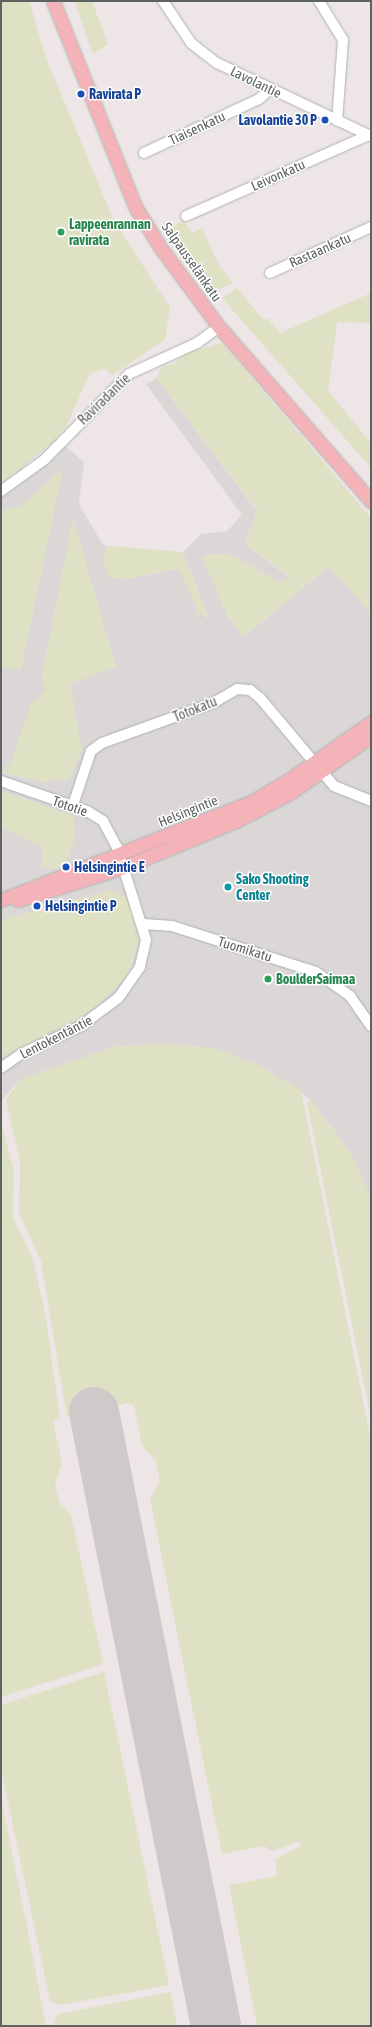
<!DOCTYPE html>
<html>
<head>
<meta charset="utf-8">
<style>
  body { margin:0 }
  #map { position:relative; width:372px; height:2027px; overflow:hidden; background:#ede5e6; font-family:"Asap Condensed",sans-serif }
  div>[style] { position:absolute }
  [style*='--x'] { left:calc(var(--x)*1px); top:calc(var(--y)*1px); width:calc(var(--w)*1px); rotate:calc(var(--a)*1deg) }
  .industrial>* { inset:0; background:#dcd7d7 }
  .green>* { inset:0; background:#dfe1c5 }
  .runway>* { height:50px; margin:-25px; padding:0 25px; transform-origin:25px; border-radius:25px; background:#cecaca }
  .roads { filter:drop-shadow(0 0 1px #aeb3b2) drop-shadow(0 0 1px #aeb3b2) }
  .minor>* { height:10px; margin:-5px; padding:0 5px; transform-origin:5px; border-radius:5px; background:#fff }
  .major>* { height:13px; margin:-6.5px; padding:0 6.5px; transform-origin:6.5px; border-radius:6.5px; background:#f4b3b8 }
  .dots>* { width:11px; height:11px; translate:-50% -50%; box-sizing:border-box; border:2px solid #fff; border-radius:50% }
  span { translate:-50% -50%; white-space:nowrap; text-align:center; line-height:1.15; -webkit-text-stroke:3px #fff; paint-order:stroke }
  .street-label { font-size:14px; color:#5d6361 }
  .transit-label { font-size:14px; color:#164399; font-weight:700 }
  .left { translate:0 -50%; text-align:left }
  .right { translate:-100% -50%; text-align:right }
  .leisure-label { font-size:14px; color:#27864d; font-weight:700 }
  .culture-label { font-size:14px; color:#0d838f; font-weight:700 }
  .frame { position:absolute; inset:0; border:2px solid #5d6361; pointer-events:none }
</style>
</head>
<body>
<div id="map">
  <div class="industrial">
    <i style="clip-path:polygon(156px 378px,257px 511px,245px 544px,290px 578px,281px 582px,227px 554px,243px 637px,330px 566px,371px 613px,371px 1198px,350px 1152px,310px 1099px,260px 1066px,218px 1049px,22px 1078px,1px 1101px,1px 484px,39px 457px,56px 438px,84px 462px,79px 504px,103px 545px,108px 546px,103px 559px,127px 579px,180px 568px,199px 613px,209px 619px,183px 552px,201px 534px,227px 531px,242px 515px,146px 384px)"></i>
  </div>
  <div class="green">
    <i style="clip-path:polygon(1px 1px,29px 1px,46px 58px,114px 221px,170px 307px,165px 340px,112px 375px,105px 369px,90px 373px,67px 425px,52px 443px,1px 484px)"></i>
    <i style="clip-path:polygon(74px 1px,92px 1px,108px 44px,93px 54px)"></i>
    <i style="clip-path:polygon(183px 220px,193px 233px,202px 228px,219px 265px,233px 283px,213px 293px,168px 230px)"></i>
    <i style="clip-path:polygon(237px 288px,263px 319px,268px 319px,280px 333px,371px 293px,371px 323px,337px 322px,328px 391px,371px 443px,371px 468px,222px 298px)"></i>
    <i style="clip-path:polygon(222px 343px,371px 518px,371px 613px,329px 567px,243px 637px,228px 617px,202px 558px,209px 554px,227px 554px,281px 582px,290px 577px,245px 544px,257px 510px,156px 378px,162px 367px,175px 363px,185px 354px)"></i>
    <i style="clip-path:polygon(63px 468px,21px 670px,1px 667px,1px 511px,22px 505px)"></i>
    <i style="clip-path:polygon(73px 518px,116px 667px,70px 684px,82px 750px,69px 779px,44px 782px,2px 773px,12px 760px,31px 704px,45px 691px,42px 675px)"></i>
    <i style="clip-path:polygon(108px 546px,183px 552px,209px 620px,199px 613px,179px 568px,127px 579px,109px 578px,103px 559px)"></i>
    <i style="clip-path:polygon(1px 790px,73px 816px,75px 840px,65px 863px,57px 869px,42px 867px,42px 847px,1px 827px)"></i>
    <i style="clip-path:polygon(110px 890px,126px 897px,139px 933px,138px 946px,127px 977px,91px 1011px,1px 1057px,1px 920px)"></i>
    <i style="clip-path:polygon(169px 1043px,218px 1049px,260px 1066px,301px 1090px,371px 1441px,371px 2026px,257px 2026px,229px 1885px,277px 1876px,275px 1859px,301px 1846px,298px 1842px,272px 1851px,264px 1846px,222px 1854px,150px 1499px,160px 1481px,156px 1461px,142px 1446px,134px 1405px,128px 1403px,67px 1417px,41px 1261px,19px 1214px,20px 1162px,6px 1099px,22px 1078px,117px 1046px)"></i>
    <i style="clip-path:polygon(310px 1099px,350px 1152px,371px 1198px,371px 1418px,307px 1103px)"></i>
    <i style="clip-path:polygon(1px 1121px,14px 1171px,13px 1217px,33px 1259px,46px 1318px,60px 1419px,53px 1421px,62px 1463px,55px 1484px,59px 1502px,71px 1515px,103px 1664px,1px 1697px)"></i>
    <i style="clip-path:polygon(104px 1672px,169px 1985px,60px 2005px,50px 2001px,1px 1769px,1px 1705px)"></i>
    <i style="clip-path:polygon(1px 1798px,26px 1921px,46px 2026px,1px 2026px)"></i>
    <i style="clip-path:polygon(170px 1992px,177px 2026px,55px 2026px,54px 2020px,59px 2014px)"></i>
  </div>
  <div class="runway">
    <i style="--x:94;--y:1412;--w:626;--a:78.76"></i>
  </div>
  <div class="roads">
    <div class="minor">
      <i style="--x:163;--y:1;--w:50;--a:56.3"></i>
      <i style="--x:191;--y:43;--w:33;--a:38"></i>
      <i style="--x:217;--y:63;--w:170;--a:25.4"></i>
      <i style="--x:319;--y:1;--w:46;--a:58.4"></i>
      <i style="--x:343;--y:40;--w:81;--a:94.2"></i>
      <i style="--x:144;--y:153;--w:127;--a:-25.2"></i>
      <i style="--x:259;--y:99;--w:15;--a:-42"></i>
      <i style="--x:186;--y:216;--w:200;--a:-23.9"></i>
      <i style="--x:270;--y:273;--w:111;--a:-24.5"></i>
      <i style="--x:1;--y:491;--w:53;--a:-35.8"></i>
      <i style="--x:44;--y:460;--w:121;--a:-45.3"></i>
      <i style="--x:129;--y:374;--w:75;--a:-24.5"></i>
      <i style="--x:197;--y:343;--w:27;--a:-36"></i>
      <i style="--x:1;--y:781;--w:91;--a:19.2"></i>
      <i style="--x:87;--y:811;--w:19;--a:32"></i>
      <i style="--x:103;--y:821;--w:30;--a:62"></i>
      <i style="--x:117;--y:847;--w:97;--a:72.7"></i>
      <i style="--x:146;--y:940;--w:28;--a:103"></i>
      <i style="--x:140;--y:967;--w:38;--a:125"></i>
      <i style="--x:118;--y:998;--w:46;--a:142.9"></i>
      <i style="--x:81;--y:1026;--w:66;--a:155"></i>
      <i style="--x:21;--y:1054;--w:24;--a:145"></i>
      <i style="--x:73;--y:805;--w:57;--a:-71.6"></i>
      <i style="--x:91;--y:751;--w:14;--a:-36"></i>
      <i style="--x:102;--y:743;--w:118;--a:-19.8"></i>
      <i style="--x:213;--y:703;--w:28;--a:-30"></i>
      <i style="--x:237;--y:689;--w:13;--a:4"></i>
      <i style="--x:250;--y:690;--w:13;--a:39"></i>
      <i style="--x:260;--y:698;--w:115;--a:49.9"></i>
      <i style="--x:334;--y:786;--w:40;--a:22"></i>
      <i style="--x:144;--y:924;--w:28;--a:4"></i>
      <i style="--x:172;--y:926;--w:151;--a:17.7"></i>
      <i style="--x:316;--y:972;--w:42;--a:35.2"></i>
      <i style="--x:350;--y:996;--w:37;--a:55"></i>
    </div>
    <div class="major">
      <i style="--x:53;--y:1;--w:223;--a:68.2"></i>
      <i style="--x:136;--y:208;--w:46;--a:58.4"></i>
      <i style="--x:160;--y:247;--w:99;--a:53.6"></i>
      <i style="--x:219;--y:327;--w:231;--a:48.9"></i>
      <i style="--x:1;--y:900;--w:269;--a:-21.4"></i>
      <i style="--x:251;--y:802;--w:45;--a:-30.5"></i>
      <i style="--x:290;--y:779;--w:99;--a:-35.1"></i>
      <i style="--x:18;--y:900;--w:111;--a:-17.3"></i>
      <i style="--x:124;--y:867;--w:123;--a:-22.4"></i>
      <i style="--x:238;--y:820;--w:59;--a:-27.4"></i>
      <i style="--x:290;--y:793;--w:99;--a:-35.1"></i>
    </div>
  </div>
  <div class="dots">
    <i style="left:81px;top:94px;background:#1a4fb4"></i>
    <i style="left:325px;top:120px;background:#1a4fb4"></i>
    <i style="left:61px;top:232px;background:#2e9e5b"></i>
    <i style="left:66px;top:867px;background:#1a4fb4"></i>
    <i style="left:228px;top:887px;background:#0f9aa8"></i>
    <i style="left:37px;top:906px;background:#1a4fb4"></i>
    <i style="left:268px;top:979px;background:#2e9e5b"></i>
  </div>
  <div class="street-label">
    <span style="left:256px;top:82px;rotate:26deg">Lavolantie</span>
    <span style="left:197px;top:128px;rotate:-25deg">Tiaisenkatu</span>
    <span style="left:278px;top:175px;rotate:-24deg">Leivonkatu</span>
    <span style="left:320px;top:250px;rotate:-24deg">Rastaankatu</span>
    <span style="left:192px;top:262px;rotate:55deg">Salpausselänkatu</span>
    <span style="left:104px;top:399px;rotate:-44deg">Raviradantie</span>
    <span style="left:195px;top:709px;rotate:-22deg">Totokatu</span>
    <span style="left:70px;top:806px;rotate:19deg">Tototie</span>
    <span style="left:188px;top:811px;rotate:-22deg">Helsingintie</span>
    <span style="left:245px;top:949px;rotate:17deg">Tuomikatu</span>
    <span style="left:56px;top:1037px;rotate:-27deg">Lentokentäntie</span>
  </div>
  <div class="transit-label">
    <span class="left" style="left:89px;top:94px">Ravirata P</span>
    <span class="right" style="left:317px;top:120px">Lavolantie 30 P</span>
    <span class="left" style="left:74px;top:867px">Helsingintie E</span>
    <span class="left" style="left:45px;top:906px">Helsingintie P</span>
  </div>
  <div class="leisure-label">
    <span class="left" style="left:69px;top:232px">Lappeenrannan<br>ravirata</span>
    <span class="left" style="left:276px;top:979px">BoulderSaimaa</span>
  </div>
  <div class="culture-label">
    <span class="left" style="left:236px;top:887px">Sako Shooting<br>Center</span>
  </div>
  <div class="frame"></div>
</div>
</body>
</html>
